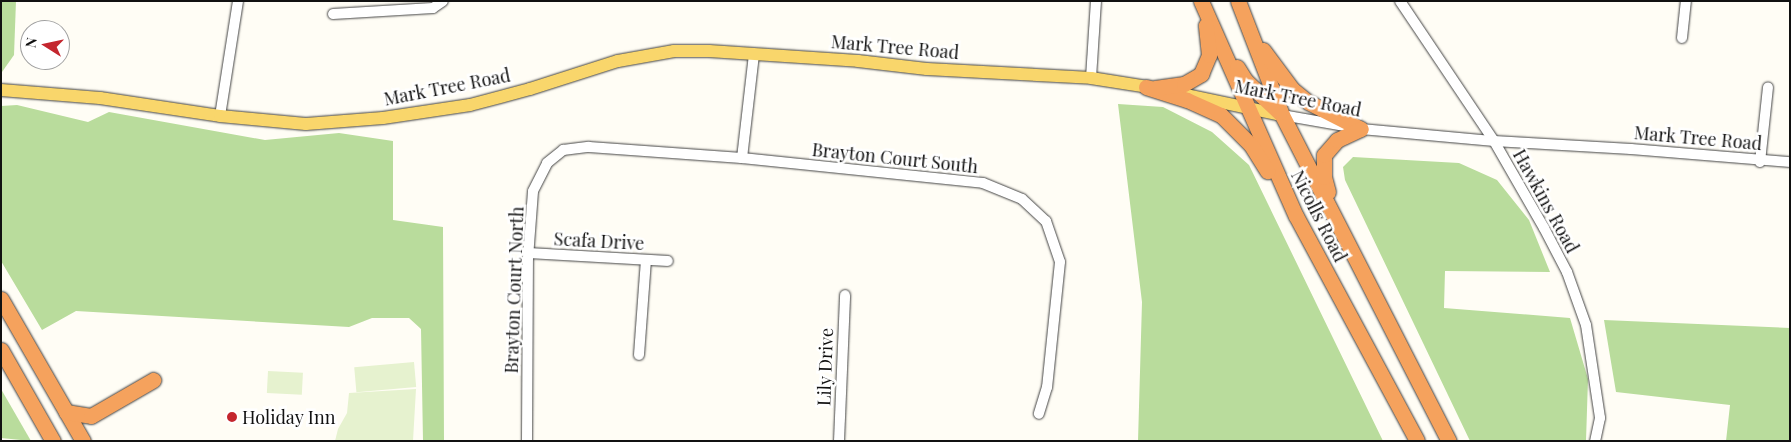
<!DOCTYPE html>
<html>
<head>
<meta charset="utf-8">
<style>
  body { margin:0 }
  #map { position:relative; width:1791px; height:442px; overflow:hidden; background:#fffdf5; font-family:"Playfair Display",serif }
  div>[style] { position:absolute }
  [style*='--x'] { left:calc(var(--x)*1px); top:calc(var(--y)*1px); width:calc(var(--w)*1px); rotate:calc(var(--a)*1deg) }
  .forest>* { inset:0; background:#b9dc9c }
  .pitch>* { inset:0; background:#e6f2cf; transform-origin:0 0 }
  .roads { filter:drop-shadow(0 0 1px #444) drop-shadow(0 0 1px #444) }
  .minor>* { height:10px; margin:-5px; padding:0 5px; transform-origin:5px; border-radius:5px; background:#fff }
  .major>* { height:12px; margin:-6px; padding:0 6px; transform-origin:6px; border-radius:6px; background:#f9d66b }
  .highway>* { height:15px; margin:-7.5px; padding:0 7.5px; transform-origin:7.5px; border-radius:7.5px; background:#f5a25d }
  .dots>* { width:14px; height:14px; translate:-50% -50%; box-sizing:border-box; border:2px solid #fff; border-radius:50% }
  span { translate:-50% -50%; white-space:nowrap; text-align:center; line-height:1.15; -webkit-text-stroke:5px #fff; paint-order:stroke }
  .street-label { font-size:18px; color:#111 }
  .poi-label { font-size:18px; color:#111 }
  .left { translate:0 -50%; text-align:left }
  .frame { position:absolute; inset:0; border:2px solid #111; pointer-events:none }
  .north { position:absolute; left:20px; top:20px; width:50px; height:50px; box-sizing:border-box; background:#fff; border:1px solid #a0a0a0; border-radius:50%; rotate:280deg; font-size:14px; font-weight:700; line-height:20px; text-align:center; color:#111 }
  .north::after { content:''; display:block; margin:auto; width:18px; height:22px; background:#c4262e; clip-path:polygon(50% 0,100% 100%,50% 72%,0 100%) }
</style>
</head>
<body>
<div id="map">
  <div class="forest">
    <i style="clip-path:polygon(1px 1px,16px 1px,14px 55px,2px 72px)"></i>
    <i style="clip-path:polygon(1118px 104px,1163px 107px,1212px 132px,1249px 165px,1383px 441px,1138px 441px,1142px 302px)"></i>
    <i style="clip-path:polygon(17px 105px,88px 122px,109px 112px,265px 140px,339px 133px,393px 141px,393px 220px,443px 227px,444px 441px,423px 441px,421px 329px,409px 318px,372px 318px,349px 327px,76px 311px,42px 330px,1px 261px,1px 106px)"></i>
    <i style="clip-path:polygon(1353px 157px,1459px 163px,1497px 180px,1529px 220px,1550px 272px,1445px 271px,1444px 308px,1570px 318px,1588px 379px,1586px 441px,1470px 441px,1345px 180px,1343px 167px)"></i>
    <i style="clip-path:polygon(1604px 320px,1790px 328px,1790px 441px,1726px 441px,1730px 405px,1616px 392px)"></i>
    <i style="clip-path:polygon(1px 389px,31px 441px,1px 438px)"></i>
  </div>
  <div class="pitch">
    <i style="left:414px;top:362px;width:25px;height:60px;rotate:85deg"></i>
    <i style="left:268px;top:371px;width:35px;height:22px;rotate:3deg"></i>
    <i style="clip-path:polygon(416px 389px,413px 441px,335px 441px,338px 429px,347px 413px,349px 393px)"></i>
  </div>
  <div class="roads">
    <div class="minor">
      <i style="--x:1400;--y:1;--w:169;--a:56.1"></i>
      <i style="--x:1494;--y:141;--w:100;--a:60.1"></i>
      <i style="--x:1544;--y:228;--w:50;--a:62.4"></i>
      <i style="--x:1567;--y:272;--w:56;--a:70.3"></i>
      <i style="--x:1586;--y:325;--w:94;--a:81.4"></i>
      <i style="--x:1600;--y:418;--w:24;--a:102"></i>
      <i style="--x:333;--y:14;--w:100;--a:-3.4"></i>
      <i style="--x:433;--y:8;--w:12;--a:-35"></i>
      <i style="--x:1682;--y:38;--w:37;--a:-84"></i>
      <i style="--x:1091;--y:78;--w:77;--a:-86.3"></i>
      <i style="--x:1282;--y:115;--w:80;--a:10"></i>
      <i style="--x:1361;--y:129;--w:134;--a:5.2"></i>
      <i style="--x:1494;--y:141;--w:137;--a:3.3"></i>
      <i style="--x:1631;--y:149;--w:160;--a:4.7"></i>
      <i style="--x:220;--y:116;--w:116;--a:-81.1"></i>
      <i style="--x:742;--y:158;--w:105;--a:-83.4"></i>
      <i style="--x:1760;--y:162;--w:75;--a:-83.9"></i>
      <i style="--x:529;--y:253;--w:139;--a:3.3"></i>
      <i style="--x:639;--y:355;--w:95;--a:-85.8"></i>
      <i style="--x:527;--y:441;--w:183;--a:-89.7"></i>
      <i style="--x:528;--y:258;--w:67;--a:-85.7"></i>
      <i style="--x:533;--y:191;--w:31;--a:-63"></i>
      <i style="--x:547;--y:163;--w:21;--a:-39"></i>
      <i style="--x:563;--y:150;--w:26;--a:-7"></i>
      <i style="--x:589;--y:147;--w:153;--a:4.1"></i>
      <i style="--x:742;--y:158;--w:242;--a:5.9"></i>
      <i style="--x:983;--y:183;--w:42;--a:22.3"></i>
      <i style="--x:1022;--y:199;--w:33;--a:43"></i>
      <i style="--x:1046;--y:221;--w:43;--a:71.1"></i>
      <i style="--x:1060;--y:262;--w:126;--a:95.9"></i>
      <i style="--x:1047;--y:387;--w:28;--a:107"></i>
      <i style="--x:839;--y:441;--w:146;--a:-87.6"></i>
    </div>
    <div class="major">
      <i style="--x:1;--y:90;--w:99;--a:4.6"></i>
      <i style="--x:100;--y:98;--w:121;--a:8.5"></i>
      <i style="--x:220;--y:116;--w:86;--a:5.3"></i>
      <i style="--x:306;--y:124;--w:77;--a:-4.5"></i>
      <i style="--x:383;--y:118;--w:88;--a:-8.5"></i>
      <i style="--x:470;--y:105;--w:62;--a:-14.9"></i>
      <i style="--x:530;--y:89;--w:92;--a:-17.7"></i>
      <i style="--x:618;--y:61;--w:57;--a:-10.1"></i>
      <i style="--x:674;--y:51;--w:35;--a:0"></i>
      <i style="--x:709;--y:51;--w:149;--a:3.8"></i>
      <i style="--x:858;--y:61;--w:69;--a:6.6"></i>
      <i style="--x:927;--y:69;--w:164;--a:3.1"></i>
      <i style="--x:1091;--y:78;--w:65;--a:8.9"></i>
      <i style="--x:1182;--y:94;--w:102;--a:11.9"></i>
    </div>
    <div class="highway">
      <i style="--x:1201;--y:1;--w:235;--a:66.2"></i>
      <i style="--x:1296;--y:216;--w:255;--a:61.7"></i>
      <i style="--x:1238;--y:1;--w:122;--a:68.9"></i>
      <i style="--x:1282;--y:115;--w:366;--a:62.9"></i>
      <i style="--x:1263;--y:50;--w:49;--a:53.4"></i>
      <i style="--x:1292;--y:89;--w:21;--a:39"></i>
      <i style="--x:1308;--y:102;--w:59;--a:27"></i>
      <i style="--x:1237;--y:67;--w:15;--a:58"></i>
      <i style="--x:1245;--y:80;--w:47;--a:43.3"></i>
      <i style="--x:1146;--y:87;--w:43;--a:17.6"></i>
      <i style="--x:1187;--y:100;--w:37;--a:24"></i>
      <i style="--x:1221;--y:115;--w:42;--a:45"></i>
      <i style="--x:1251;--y:145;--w:31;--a:58"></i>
      <i style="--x:1155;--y:88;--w:29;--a:-8"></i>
      <i style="--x:1184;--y:84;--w:20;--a:-30"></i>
      <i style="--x:1201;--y:74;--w:21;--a:-67"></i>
      <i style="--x:1209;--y:55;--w:30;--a:-96"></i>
      <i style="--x:1328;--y:192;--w:16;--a:-105"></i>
      <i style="--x:1324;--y:177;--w:22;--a:-90"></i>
      <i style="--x:1324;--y:155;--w:20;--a:-49"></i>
      <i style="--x:1337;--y:140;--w:26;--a:-25"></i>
      <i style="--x:1;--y:299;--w:164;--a:60"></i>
      <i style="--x:1;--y:350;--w:105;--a:60.3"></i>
      <i style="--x:66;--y:412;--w:25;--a:9"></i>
      <i style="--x:91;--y:416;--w:72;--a:-30.1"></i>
    </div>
  </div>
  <div class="dots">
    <i style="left:232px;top:417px;background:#c4262e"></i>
  </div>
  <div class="street-label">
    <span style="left:895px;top:47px;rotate:5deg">Mark Tree Road</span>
    <span style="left:447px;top:87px;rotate:-11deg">Mark Tree Road</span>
    <span style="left:1298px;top:98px;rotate:11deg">Mark Tree Road</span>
    <span style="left:1698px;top:138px;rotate:5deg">Mark Tree Road</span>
    <span style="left:895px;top:158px;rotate:6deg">Brayton Court South</span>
    <span style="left:1546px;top:201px;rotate:61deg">Hawkins Road</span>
    <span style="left:1319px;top:216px;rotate:63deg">Nicolls Road</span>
    <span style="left:599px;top:241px;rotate:3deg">Scafa Drive</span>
    <span style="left:514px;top:290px;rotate:-88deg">Brayton Court North</span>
    <span style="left:825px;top:367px;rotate:-88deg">Lily Drive</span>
  </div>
  <div class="poi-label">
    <span class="left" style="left:242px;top:417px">Holiday Inn</span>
  </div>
  <div class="frame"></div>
  <div class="north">N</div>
</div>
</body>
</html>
